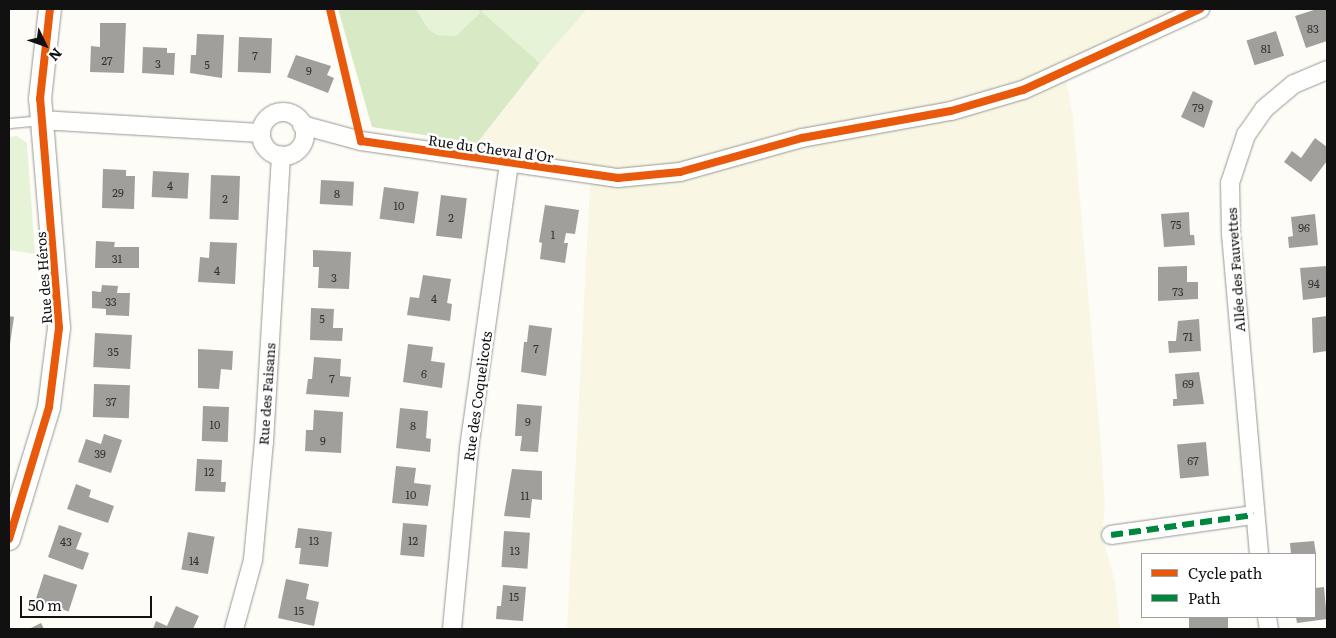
<!DOCTYPE html>
<html>
<head>
<meta charset="utf-8">
<style>
  body { margin:0 }
  #map { position:relative; width:1336px; height:638px; overflow:hidden; background:#fdfcf7; font-family:Literata,serif }
  div>[style] { position:absolute }
  [style*='--x'] { left:calc(var(--x)*1px); top:calc(var(--y)*1px); width:calc(var(--w)*1px); rotate:calc(var(--a)*1deg) }
  .farmland>* { inset:0; background:#f9f7e4 }
  .green>* { inset:0; background:#e7f3d7 }
  .forest>* { inset:0; background:#d8eac5 }
  .building>* { inset:0; background:#a19f9c; transform-origin:0 0 }
  .roads { filter:drop-shadow(0 0 1px #979795) drop-shadow(0 0 1px #979795) }
  .service>* { height:9px; margin:-4.5px; padding:0 4.5px; transform-origin:4.5px; border-radius:4.5px; background:#fffffe }
  .minor>* { height:18px; margin:-9px; padding:0 9px; transform-origin:9px; border-radius:9px; background:#fffffe }
  .minor>.ring { margin:-9px; padding:0; box-sizing:content-box; background:none; border:18px solid #fffffe; border-radius:50% }
  .tertiary>* { height:22px; margin:-11px; padding:0 11px; transform-origin:11px; border-radius:11px; background:#fffffe }
  .quiet>* { height:6px; margin-top:-3px; transform-origin:0; background:repeating-linear-gradient(90deg,#00873e 0 12px,transparent 0 18px) }
  .cycleway>* { height:8px; margin:-4px; padding:0 4px; transform-origin:4px; border-radius:4px; background:#e8590c }
  span { translate:-50% -50%; white-space:nowrap; text-align:center; line-height:1.15; -webkit-text-stroke:5px #fff; paint-order:stroke }
  .number-label { font-size:11px; color:#353434 }
  .number-label span { -webkit-text-stroke-width:0 }
  .street-label { font-size:14px; color:#111 }
  .frame { position:absolute; inset:0; border:10px solid #111; pointer-events:none }
  .legend { position:absolute; left:1141px; top:553px; width:175px; height:65px; box-sizing:border-box; background:#fff; border:1px solid #a0a0a0; margin:0; padding:6px 9px; list-style:none; font-size:15px; color:#111 }
  .legend li { display:flex; align-items:center; gap:10px; height:25px }
  .legend b { width:25px; border:1px solid #a0a0a0 }
  .north { position:absolute; left:20px; top:20px; width:50px; height:50px; -webkit-text-stroke:4px #fff; paint-order:stroke; rotate:132deg; font-size:14px; font-weight:700; line-height:20px; text-align:center; color:#111 }
  .north::after { content:''; display:block; margin:auto; width:18px; height:22px; background:#111; clip-path:polygon(50% 0,100% 100%,50% 72%,0 100%) }
  .scale { position:absolute; left:20px; top:596px; width:132px; height:22px; box-sizing:border-box; border:2px solid #111; border-top:0; padding-left:6px; font-size:15px; line-height:18px; white-space:nowrap; color:#111; -webkit-text-stroke:4px #fff; paint-order:stroke }
</style>
</head>
<body>
<div id="map">
  <div class="farmland">
    <i style="clip-path:polygon(587px 9px,1180px 9px,1063px 64px,1073px 117px,1101px 446px,1105px 508px,1102px 534px,1115px 583px,1120px 629px,567px 629px,591px 167px,469px 143px)"></i>
  </div>
  <div class="green">
    <i style="clip-path:polygon(416px 9px,476px 9px,482px 12px,485px 9px,587px 9px,540px 63px,482px 12px,456px 36px,438px 35px,429px 30px)"></i>
    <i style="clip-path:polygon(17px 136px,27px 143px,35px 254px,9px 250px,9px 137px)"></i>
  </div>
  <div class="forest">
    <i style="clip-path:polygon(338px 9px,416px 9px,429px 30px,438px 35px,456px 36px,481px 12px,476px 9px,485px 9px,482px 12px,540px 63px,477px 143px,372px 127px)"></i>
  </div>
  <div class="building">
    <i style="clip-path:polygon(1317px 9px,1327px 9px,1327px 41px,1306px 48px,1295px 16px)"></i>
    <i style="clip-path:polygon(100px 23px,126px 23px,124px 73px,90px 72px,91px 46px,100px 47px)"></i>
    <i style="left:1276px;top:31px;width:26px;height:31px;rotate:72deg"></i>
    <i style="clip-path:polygon(197px 34px,224px 35px,222px 78px,190px 73px,191px 55px,196px 55px)"></i>
    <i style="left:239px;top:37px;width:33px;height:35px;rotate:2deg"></i>
    <i style="clip-path:polygon(143px 47px,167px 48px,167px 53px,175px 53px,174px 75px,142px 73px)"></i>
    <i style="clip-path:polygon(296px 55px,331px 66px,327px 75px,334px 78px,328px 93px,287px 77px)"></i>
    <i style="clip-path:polygon(1193px 91px,1213px 101px,1204px 128px,1181px 117px)"></i>
    <i style="clip-path:polygon(1315px 138px,1327px 147px,1327px 161px,1311px 182px,1284px 162px,1292px 151px,1301px 158px)"></i>
    <i style="clip-path:polygon(103px 169px,126px 170px,126px 176px,135px 176px,134px 209px,102px 208px)"></i>
    <i style="left:153px;top:171px;width:36px;height:26px;rotate:3deg"></i>
    <i style="left:211px;top:175px;width:29px;height:44px;rotate:2deg"></i>
    <i style="left:321px;top:180px;width:33px;height:24px;rotate:3deg"></i>
    <i style="left:384px;top:187px;width:35px;height:32px;rotate:8deg"></i>
    <i style="left:441px;top:195px;width:26px;height:41px;rotate:7deg"></i>
    <i style="clip-path:polygon(545px 205px,579px 210px,575px 234px,566px 233px,564px 243px,568px 243px,565px 263px,540px 259px,542px 243px,539px 242px)"></i>
    <i style="clip-path:polygon(1189px 212px,1190px 235px,1194px 235px,1195px 245px,1164px 247px,1161px 214px)"></i>
    <i style="clip-path:polygon(1315px 214px,1318px 245px,1289px 248px,1288px 237px,1293px 236px,1291px 217px)"></i>
    <i style="clip-path:polygon(96px 241px,115px 242px,114px 247px,139px 247px,139px 268px,95px 268px)"></i>
    <i style="clip-path:polygon(210px 242px,237px 243px,235px 284px,198px 282px,200px 257px,209px 258px)"></i>
    <i style="clip-path:polygon(313px 250px,351px 252px,349px 289px,318px 288px,319px 267px,313px 267px)"></i>
    <i style="clip-path:polygon(1187px 266px,1187px 282px,1198px 282px,1198px 299px,1158px 301px,1158px 267px)"></i>
    <i style="clip-path:polygon(1327px 266px,1327px 297px,1303px 300px,1300px 268px)"></i>
    <i style="clip-path:polygon(423px 275px,451px 279px,447px 303px,452px 304px,450px 321px,407px 315px,410px 297px,419px 298px)"></i>
    <i style="clip-path:polygon(102px 285px,118px 286px,117px 293px,130px 293px,129px 316px,106px 315px,106px 309px,92px 308px,92px 291px,101px 292px)"></i>
    <i style="clip-path:polygon(311px 308px,334px 309px,333px 328px,343px 328px,342px 341px,310px 340px)"></i>
    <i style="clip-path:polygon(9px 316px,14px 317px,10px 344px,9px 344px)"></i>
    <i style="clip-path:polygon(1327px 316px,1327px 351px,1313px 353px,1312px 318px)"></i>
    <i style="clip-path:polygon(1199px 319px,1201px 351px,1169px 353px,1168px 341px,1176px 341px,1178px 321px)"></i>
    <i style="clip-path:polygon(529px 325px,552px 328px,546px 376px,521px 372px,524px 342px,527px 342px)"></i>
    <i style="left:95px;top:333px;width:37px;height:34px;rotate:3deg"></i>
    <i style="clip-path:polygon(408px 344px,433px 347px,431px 361px,445px 363px,442px 388px,403px 382px)"></i>
    <i style="clip-path:polygon(198px 349px,233px 351px,232px 370px,221px 369px,219px 389px,198px 388px)"></i>
    <i style="clip-path:polygon(314px 357px,341px 359px,340px 376px,351px 377px,349px 397px,306px 394px,308px 379px,312px 379px)"></i>
    <i style="clip-path:polygon(1199px 372px,1204px 404px,1173px 406px,1173px 399px,1177px 399px,1175px 374px)"></i>
    <i style="left:94px;top:384px;width:36px;height:33px;rotate:2deg"></i>
    <i style="clip-path:polygon(517px 404px,542px 406px,538px 452px,520px 451px,522px 436px,515px 436px)"></i>
    <i style="left:203px;top:406px;width:26px;height:35px;rotate:2deg"></i>
    <i style="clip-path:polygon(400px 408px,428px 411px,426px 438px,431px 439px,430px 452px,396px 448px)"></i>
    <i style="clip-path:polygon(314px 410px,343px 412px,341px 453px,305px 451px,306px 430px,313px 430px)"></i>
    <i style="clip-path:polygon(104px 434px,122px 440px,111px 473px,78px 462px,86px 439px,101px 444px)"></i>
    <i style="left:1206px;top:442px;width:34px;height:29px;rotate:85deg"></i>
    <i style="clip-path:polygon(197px 459px,222px 460px,221px 482px,226px 482px,225px 492px,195px 491px)"></i>
    <i style="clip-path:polygon(396px 466px,416px 468px,414px 483px,431px 485px,428px 506px,392px 503px)"></i>
    <i style="clip-path:polygon(512px 469px,542px 471px,542px 500px,532px 499px,530px 518px,504px 516px)"></i>
    <i style="clip-path:polygon(76px 484px,91px 490px,89px 497px,114px 506px,108px 523px,67px 509px)"></i>
    <i style="left:403px;top:523px;width:24px;height:32px;rotate:5deg"></i>
    <i style="clip-path:polygon(59px 525px,82px 533px,76px 549px,89px 553px,83px 570px,48px 557px)"></i>
    <i style="clip-path:polygon(298px 528px,332px 532px,328px 567px,299px 564px,301px 548px,295px 548px)"></i>
    <i style="left:504px;top:531px;width:26px;height:36px;rotate:4deg"></i>
    <i style="left:188px;top:532px;width:27px;height:38px;rotate:10deg"></i>
    <i style="clip-path:polygon(1314px 541px,1316px 554px,1291px 554px,1290px 543px)"></i>
    <i style="left:44px;top:574px;width:35px;height:28px;rotate:18deg"></i>
    <i style="clip-path:polygon(286px 579px,309px 584px,306px 599px,319px 602px,314px 626px,278px 618px)"></i>
    <i style="clip-path:polygon(503px 585px,526px 587px,523px 621px,496px 619px,497px 606px,501px 606px)"></i>
    <i style="clip-path:polygon(1324px 587px,1327px 619px,1297px 623px,1296px 617px,1315px 617px,1315px 588px)"></i>
    <i style="clip-path:polygon(176px 606px,199px 616px,193px 629px,153px 629px,156px 621px,167px 626px)"></i>
    <i style="left:1189px;top:617px;width:39px;height:12px"></i>
    <i style="clip-path:polygon(41px 623px,44px 629px,29px 629px)"></i>
  </div>
  <div class="roads">
    <div class="service">
      <i style="--x:9;--y:123;--w:32;--a:-5"></i>
    </div>
    <div class="minor">
      <i class="ring" style="left:261px;top:112px;width:26px;height:26px"></i>
      <i style="--x:41;--y:120;--w:220;--a:3.4"></i>
      <i style="--x:302;--y:125;--w:61;--a:15.2"></i>
      <i style="--x:361;--y:141;--w:260;--a:8.2"></i>
      <i style="--x:618;--y:178;--w:62;--a:-5.5"></i>
      <i style="--x:680;--y:172;--w:127;--a:-15.6"></i>
      <i style="--x:802;--y:138;--w:151;--a:-10.3"></i>
      <i style="--x:951;--y:111;--w:75;--a:-16.3"></i>
      <i style="--x:1023;--y:90;--w:195;--a:-24.6"></i>
      <i style="--x:1111;--y:535;--w:144;--a:-8"></i>
      <i style="--x:1259;--y:554;--w:321;--a:-95"></i>
      <i style="--x:1231;--y:234;--w:51;--a:-91.1"></i>
      <i style="--x:1230;--y:183;--w:51;--a:-71.6"></i>
      <i style="--x:1246;--y:135;--w:32;--a:-55"></i>
      <i style="--x:1264;--y:109;--w:39;--a:-40"></i>
      <i style="--x:1294;--y:84;--w:36;--a:-23"></i>
      <i style="--x:1267;--y:617;--w:12;--a:81"></i>
      <i style="--x:234;--y:629;--w:72;--a:-74.6"></i>
      <i style="--x:253;--y:560;--w:119;--a:-84.7"></i>
      <i style="--x:264;--y:442;--w:287;--a:-86.6"></i>
      <i style="--x:452;--y:629;--w:182;--a:-84.6"></i>
      <i style="--x:469;--y:448;--w:287;--a:-82"></i>
    </div>
    <div class="tertiary">
      <i style="--x:9;--y:539;--w:138;--a:-73.1"></i>
      <i style="--x:49;--y:407;--w:80;--a:-82.8"></i>
      <i style="--x:59;--y:328;--w:230;--a:-94.7"></i>
      <i style="--x:40;--y:99;--w:91;--a:-83.7"></i>
    </div>
  </div>
  <div class="quiet">
    <i style="--x:1111;--y:535;--w:144;--a:-8"></i>
  </div>
  <div class="cycleway">
    <i style="--x:330;--y:9;--w:136;--a:76.8"></i>
    <i style="--x:361;--y:141;--w:260;--a:8.2"></i>
    <i style="--x:618;--y:178;--w:62;--a:-5.5"></i>
    <i style="--x:680;--y:172;--w:127;--a:-15.6"></i>
    <i style="--x:802;--y:138;--w:151;--a:-10.3"></i>
    <i style="--x:951;--y:111;--w:75;--a:-16.3"></i>
    <i style="--x:1023;--y:90;--w:195;--a:-24.6"></i>
    <i style="--x:9;--y:539;--w:138;--a:-73.1"></i>
    <i style="--x:49;--y:407;--w:80;--a:-82.8"></i>
    <i style="--x:59;--y:328;--w:230;--a:-94.7"></i>
    <i style="--x:40;--y:99;--w:91;--a:-83.7"></i>
  </div>
  <div class="number-label">
    <span style="left:1313px;top:28px">83</span>
    <span style="left:1266px;top:48px">81</span>
    <span style="left:255px;top:55px">7</span>
    <span style="left:107px;top:60px">27</span>
    <span style="left:158px;top:63px">3</span>
    <span style="left:207px;top:64px">5</span>
    <span style="left:309px;top:70px">9</span>
    <span style="left:1198px;top:107px">79</span>
    <span style="left:170px;top:185px">4</span>
    <span style="left:118px;top:192px">29</span>
    <span style="left:337px;top:193px">8</span>
    <span style="left:225px;top:198px">2</span>
    <span style="left:399px;top:205px">10</span>
    <span style="left:451px;top:217px">2</span>
    <span style="left:1176px;top:224px">75</span>
    <span style="left:1304px;top:227px">96</span>
    <span style="left:553px;top:234px">1</span>
    <span style="left:117px;top:258px">31</span>
    <span style="left:217px;top:270px">4</span>
    <span style="left:334px;top:277px">3</span>
    <span style="left:1314px;top:283px">94</span>
    <span style="left:1178px;top:291px">73</span>
    <span style="left:434px;top:298px">4</span>
    <span style="left:111px;top:301px">33</span>
    <span style="left:322px;top:318px">5</span>
    <span style="left:1188px;top:336px">71</span>
    <span style="left:536px;top:348px">7</span>
    <span style="left:113px;top:351px">35</span>
    <span style="left:424px;top:373px">6</span>
    <span style="left:332px;top:378px">7</span>
    <span style="left:1188px;top:383px">69</span>
    <span style="left:111px;top:401px">37</span>
    <span style="left:528px;top:421px">9</span>
    <span style="left:215px;top:424px">10</span>
    <span style="left:413px;top:425px">8</span>
    <span style="left:323px;top:440px">9</span>
    <span style="left:100px;top:453px">39</span>
    <span style="left:1193px;top:460px">67</span>
    <span style="left:209px;top:471px">12</span>
    <span style="left:411px;top:494px">10</span>
    <span style="left:525px;top:495px">11</span>
    <span style="left:314px;top:540px">13</span>
    <span style="left:413px;top:540px">12</span>
    <span style="left:66px;top:541px">43</span>
    <span style="left:515px;top:550px">13</span>
    <span style="left:194px;top:560px">14</span>
    <span style="left:514px;top:596px">15</span>
    <span style="left:299px;top:610px">15</span>
  </div>
  <div class="street-label">
    <span style="left:491px;top:148px;rotate:8deg">Rue du Cheval d'Or</span>
    <span style="left:1235px;top:270px;rotate:-94deg">Allée des Fauvettes</span>
    <span style="left:43px;top:278px;rotate:-94deg">Rue des Héros</span>
    <span style="left:266px;top:394px;rotate:-86deg">Rue des Faisans</span>
    <span style="left:477px;top:396px;rotate:-82deg">Rue des Coquelicots</span>
  </div>
  <div class="frame"></div>
  <ul class="legend">
  <li><b style="height:6px;background:#e8590c"></b>Cycle path</li>
  <li><b style="height:6px;background:#00873e"></b>Path</li>
  </ul>
  <div class="north">N</div>
  <div class="scale">50 m</div>
</div>
</body>
</html>
